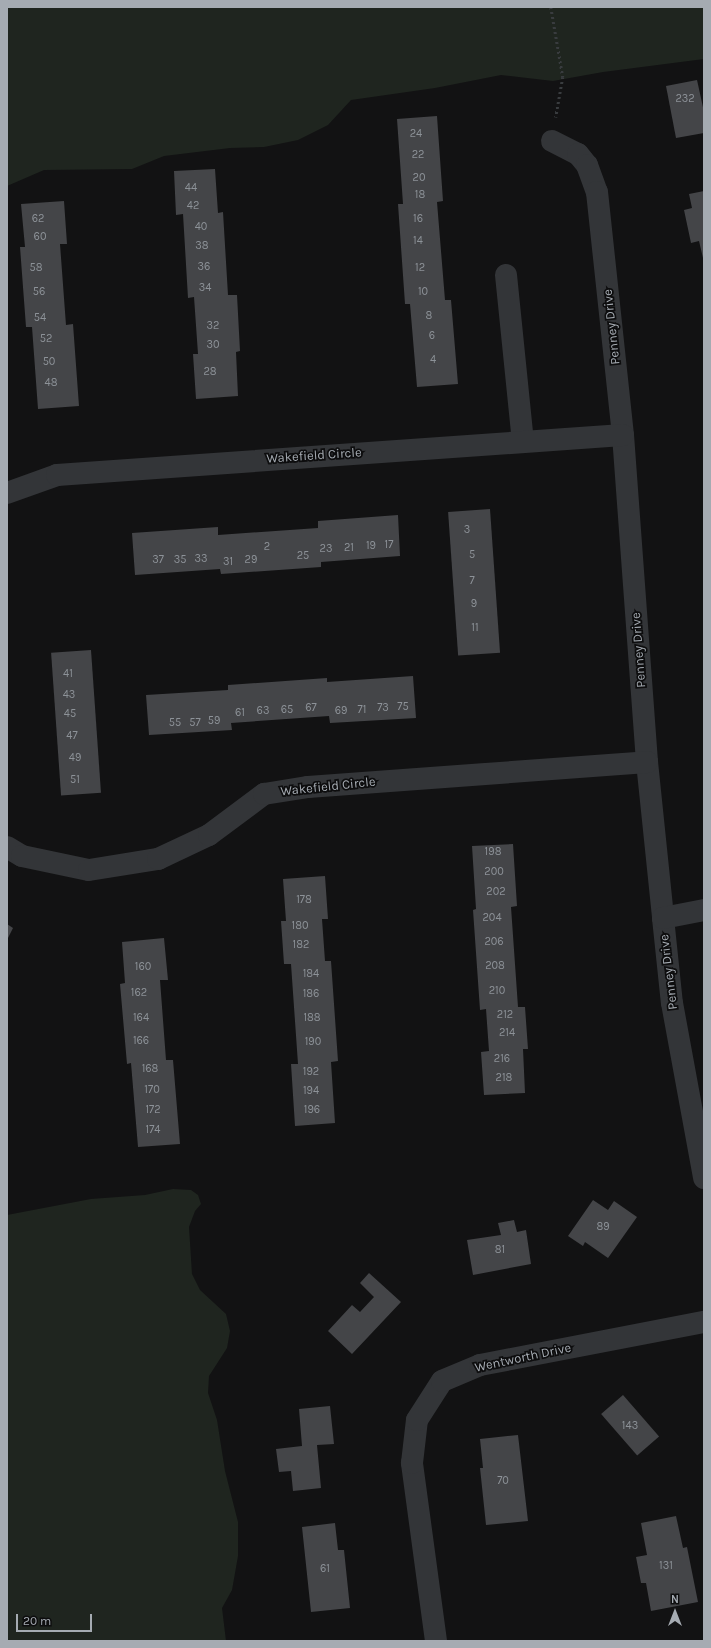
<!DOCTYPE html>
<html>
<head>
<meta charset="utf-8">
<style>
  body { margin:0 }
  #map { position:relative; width:711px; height:1648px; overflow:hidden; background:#121213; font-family:Karla,sans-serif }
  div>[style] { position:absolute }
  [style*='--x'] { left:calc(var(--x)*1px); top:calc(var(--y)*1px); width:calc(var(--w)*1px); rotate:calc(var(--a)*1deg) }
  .green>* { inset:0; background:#1f251f }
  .building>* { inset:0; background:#444548; transform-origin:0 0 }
  .path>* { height:2.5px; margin-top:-1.25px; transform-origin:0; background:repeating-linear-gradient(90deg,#393c3f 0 2px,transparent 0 5px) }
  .minor>* { height:22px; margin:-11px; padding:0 11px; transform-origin:11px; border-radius:11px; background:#333538 }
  span { translate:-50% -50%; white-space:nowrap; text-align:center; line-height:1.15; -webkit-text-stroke:3.5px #0d0d0e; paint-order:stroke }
  .number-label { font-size:11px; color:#8d9298 }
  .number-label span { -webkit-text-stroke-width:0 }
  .street-label { font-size:13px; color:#a5abb2 }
  .frame { position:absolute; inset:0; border:8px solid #a5abb2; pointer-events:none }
  .north { position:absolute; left:655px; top:1592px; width:40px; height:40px; -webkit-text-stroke:3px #0d0d0e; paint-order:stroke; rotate:0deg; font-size:11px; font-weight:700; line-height:16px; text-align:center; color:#a5abb2 }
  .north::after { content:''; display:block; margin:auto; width:14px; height:18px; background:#a5abb2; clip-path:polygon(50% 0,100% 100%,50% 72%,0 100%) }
  .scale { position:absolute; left:16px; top:1614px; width:76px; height:18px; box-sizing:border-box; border:2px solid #a5abb2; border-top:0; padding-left:5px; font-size:12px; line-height:14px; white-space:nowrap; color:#a5abb2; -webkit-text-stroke:3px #0d0d0e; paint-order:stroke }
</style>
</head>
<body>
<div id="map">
  <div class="green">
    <i style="clip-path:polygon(7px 7px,704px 7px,704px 59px,603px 72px,553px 81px,501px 75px,435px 88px,351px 100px,328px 125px,298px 140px,264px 147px,230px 148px,164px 156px,132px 169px,44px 170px,7px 186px)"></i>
    <i style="clip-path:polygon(173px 1189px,191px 1190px,198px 1195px,201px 1204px,195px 1211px,189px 1227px,192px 1274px,200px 1290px,226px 1314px,230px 1331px,227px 1348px,209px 1376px,208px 1393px,217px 1420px,225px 1471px,238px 1522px,238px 1556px,232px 1590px,222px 1608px,226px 1641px,7px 1641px,7px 1215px,91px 1199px,145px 1195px)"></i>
  </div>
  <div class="building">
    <i style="clip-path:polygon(697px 80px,704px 112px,704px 133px,676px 138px,666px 86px)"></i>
    <i style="clip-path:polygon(437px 116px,443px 201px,437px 202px,445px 300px,451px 300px,458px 384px,417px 387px,410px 304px,405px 304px,398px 204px,403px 204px,397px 119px)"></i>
    <i style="clip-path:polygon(215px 169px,218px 213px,223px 212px,228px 295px,237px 295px,240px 351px,236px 352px,238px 396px,196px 399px,193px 354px,198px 354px,194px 297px,188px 298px,183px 214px,176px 215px,174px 171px)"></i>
    <i style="clip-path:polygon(704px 191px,704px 258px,703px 258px,699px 241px,691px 243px,684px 210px,692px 208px,689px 194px)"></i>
    <i style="clip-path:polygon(64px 201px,67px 244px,60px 244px,66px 325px,73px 324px,79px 406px,38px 409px,32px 327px,26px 327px,20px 247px,25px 247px,21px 204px)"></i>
    <i style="left:490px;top:509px;width:144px;height:42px;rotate:86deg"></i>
    <i style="clip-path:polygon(398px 515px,400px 556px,321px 562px,321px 567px,221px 574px,220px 569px,135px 575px,132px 533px,218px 527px,218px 535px,318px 528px,318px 521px)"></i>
    <i style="left:91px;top:650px;width:143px;height:40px;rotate:86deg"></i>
    <i style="clip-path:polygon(413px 676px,416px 718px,330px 723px,329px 716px,231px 723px,232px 730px,149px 735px,146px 695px,228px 690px,228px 685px,327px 678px,327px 682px)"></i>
    <i style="clip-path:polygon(513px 844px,517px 906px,511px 907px,518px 1007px,525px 1007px,528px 1049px,523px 1049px,525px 1093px,484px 1095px,481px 1052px,489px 1051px,486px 1009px,480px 1010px,473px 910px,476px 909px,472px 846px)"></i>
    <i style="clip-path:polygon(325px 876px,328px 919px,322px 919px,325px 961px,331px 961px,338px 1061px,331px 1062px,335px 1123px,295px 1126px,291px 1064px,298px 1064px,291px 964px,284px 964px,281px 921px,286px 921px,283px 879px)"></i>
    <i style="clip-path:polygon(7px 924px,13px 928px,7px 940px)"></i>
    <i style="clip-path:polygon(164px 938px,168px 980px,160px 980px,166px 1060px,173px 1060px,180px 1144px,138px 1147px,131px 1063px,127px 1064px,120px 984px,125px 983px,122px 942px)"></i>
    <i style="clip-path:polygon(593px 1200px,608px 1210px,614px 1201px,637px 1217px,608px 1258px,585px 1242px,583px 1246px,568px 1236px)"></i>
    <i style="clip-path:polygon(514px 1220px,517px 1232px,526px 1230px,531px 1264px,473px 1275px,467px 1240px,501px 1235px,498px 1223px)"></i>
    <i style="clip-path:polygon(369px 1273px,401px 1302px,352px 1354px,328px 1331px,352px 1305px,360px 1312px,374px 1297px,360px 1283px)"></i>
    <i style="left:623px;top:1395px;width:55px;height:29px;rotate:49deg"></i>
    <i style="clip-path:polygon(330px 1406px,334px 1444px,317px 1445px,321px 1488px,293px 1491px,291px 1471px,279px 1472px,276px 1449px,302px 1446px,299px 1409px)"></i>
    <i style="clip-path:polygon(518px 1435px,528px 1521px,486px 1525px,480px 1468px,483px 1468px,480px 1439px)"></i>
    <i style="clip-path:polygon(676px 1516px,683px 1548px,687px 1547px,698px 1602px,651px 1611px,646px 1583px,641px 1583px,636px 1557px,647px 1555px,641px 1523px)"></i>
    <i style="clip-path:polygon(335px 1523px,338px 1550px,344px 1550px,350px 1608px,311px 1612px,302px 1527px)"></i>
  </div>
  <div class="path">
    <i style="--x:551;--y:7;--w:71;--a:80.3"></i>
    <i style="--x:563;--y:77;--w:41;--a:99.9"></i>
  </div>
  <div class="minor">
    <i style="--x:552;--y:141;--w:29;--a:27"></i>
    <i style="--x:578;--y:154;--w:14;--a:51"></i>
    <i style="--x:587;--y:165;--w:29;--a:70"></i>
    <i style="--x:597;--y:192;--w:244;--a:83.9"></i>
    <i style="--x:623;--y:435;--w:328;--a:85.8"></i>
    <i style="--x:647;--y:762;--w:157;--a:84.1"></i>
    <i style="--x:663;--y:918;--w:85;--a:84"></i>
    <i style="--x:672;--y:1003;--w:178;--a:79.6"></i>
    <i style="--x:506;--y:275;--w:167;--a:84.2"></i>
    <i style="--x:7;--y:493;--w:53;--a:-19.8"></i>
    <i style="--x:57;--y:475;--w:567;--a:-4.04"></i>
    <i style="--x:7;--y:847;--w:17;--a:31"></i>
    <i style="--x:22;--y:856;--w:68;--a:11.8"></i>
    <i style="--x:89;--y:870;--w:70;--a:-9.1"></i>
    <i style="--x:158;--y:859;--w:56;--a:-25.2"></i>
    <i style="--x:209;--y:835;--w:69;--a:-36.7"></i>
    <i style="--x:264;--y:794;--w:45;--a:-9"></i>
    <i style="--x:308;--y:787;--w:340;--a:-4.2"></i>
    <i style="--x:663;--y:918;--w:42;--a:-11"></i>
    <i style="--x:436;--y:1641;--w:180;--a:-97.7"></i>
    <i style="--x:412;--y:1463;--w:43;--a:-83.4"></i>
    <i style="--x:417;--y:1420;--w:46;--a:-57.3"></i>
    <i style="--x:442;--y:1381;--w:41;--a:-22.8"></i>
    <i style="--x:480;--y:1365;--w:228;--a:-10.9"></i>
  </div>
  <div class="number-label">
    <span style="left:685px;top:99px">232</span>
    <span style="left:416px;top:134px">24</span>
    <span style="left:418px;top:155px">22</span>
    <span style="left:419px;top:178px">20</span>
    <span style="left:191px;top:188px">44</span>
    <span style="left:420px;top:195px">18</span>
    <span style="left:193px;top:206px">42</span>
    <span style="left:38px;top:219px">62</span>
    <span style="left:418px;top:219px">16</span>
    <span style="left:201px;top:227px">40</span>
    <span style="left:40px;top:237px">60</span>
    <span style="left:418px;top:241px">14</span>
    <span style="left:202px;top:246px">38</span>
    <span style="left:204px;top:267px">36</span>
    <span style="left:36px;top:268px">58</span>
    <span style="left:420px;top:268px">12</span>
    <span style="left:205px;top:288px">34</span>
    <span style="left:39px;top:292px">56</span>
    <span style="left:423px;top:292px">10</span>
    <span style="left:429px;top:316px">8</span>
    <span style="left:40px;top:318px">54</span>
    <span style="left:213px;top:326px">32</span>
    <span style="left:432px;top:336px">6</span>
    <span style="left:46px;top:339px">52</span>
    <span style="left:213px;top:345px">30</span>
    <span style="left:433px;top:360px">4</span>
    <span style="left:49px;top:362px">50</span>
    <span style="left:210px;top:372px">28</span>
    <span style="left:51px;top:383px">48</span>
    <span style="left:467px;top:530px">3</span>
    <span style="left:389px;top:545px">17</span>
    <span style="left:371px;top:546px">19</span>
    <span style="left:267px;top:547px">2</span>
    <span style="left:349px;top:548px">21</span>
    <span style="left:326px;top:549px">23</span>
    <span style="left:472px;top:555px">5</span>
    <span style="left:303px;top:556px">25</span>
    <span style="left:201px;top:559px">33</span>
    <span style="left:158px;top:560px">37</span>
    <span style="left:180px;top:560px">35</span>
    <span style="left:251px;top:560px">29</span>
    <span style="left:228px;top:562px">31</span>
    <span style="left:472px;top:581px">7</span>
    <span style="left:474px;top:604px">9</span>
    <span style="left:475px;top:628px">11</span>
    <span style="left:68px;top:674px">41</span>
    <span style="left:69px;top:695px">43</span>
    <span style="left:403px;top:707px">75</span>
    <span style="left:311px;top:708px">67</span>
    <span style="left:383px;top:708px">73</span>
    <span style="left:287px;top:710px">65</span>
    <span style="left:362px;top:710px">71</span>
    <span style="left:263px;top:711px">63</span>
    <span style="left:341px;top:711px">69</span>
    <span style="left:240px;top:713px">61</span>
    <span style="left:70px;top:714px">45</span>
    <span style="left:214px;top:721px">59</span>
    <span style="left:175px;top:723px">55</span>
    <span style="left:195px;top:723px">57</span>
    <span style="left:72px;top:736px">47</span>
    <span style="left:75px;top:758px">49</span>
    <span style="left:75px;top:780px">51</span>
    <span style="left:493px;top:852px">198</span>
    <span style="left:494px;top:872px">200</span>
    <span style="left:496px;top:892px">202</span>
    <span style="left:304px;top:900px">178</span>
    <span style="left:492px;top:918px">204</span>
    <span style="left:300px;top:926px">180</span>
    <span style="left:494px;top:942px">206</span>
    <span style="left:301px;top:945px">182</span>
    <span style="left:495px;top:966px">208</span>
    <span style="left:143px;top:967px">160</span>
    <span style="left:311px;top:974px">184</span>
    <span style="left:497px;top:991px">210</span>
    <span style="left:139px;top:993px">162</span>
    <span style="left:311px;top:994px">186</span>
    <span style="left:505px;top:1015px">212</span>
    <span style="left:141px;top:1018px">164</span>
    <span style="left:312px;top:1018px">188</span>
    <span style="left:507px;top:1033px">214</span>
    <span style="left:141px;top:1041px">166</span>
    <span style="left:313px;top:1042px">190</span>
    <span style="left:502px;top:1059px">216</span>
    <span style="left:150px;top:1069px">168</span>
    <span style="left:311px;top:1072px">192</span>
    <span style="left:504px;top:1078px">218</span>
    <span style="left:152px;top:1090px">170</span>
    <span style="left:311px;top:1091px">194</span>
    <span style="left:153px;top:1110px">172</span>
    <span style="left:312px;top:1110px">196</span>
    <span style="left:153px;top:1130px">174</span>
    <span style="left:603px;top:1227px">89</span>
    <span style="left:500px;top:1250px">81</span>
    <span style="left:630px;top:1426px">143</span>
    <span style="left:503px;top:1481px">70</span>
    <span style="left:666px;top:1566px">131</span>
    <span style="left:325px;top:1569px">61</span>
  </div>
  <div class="street-label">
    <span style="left:612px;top:327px;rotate:-96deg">Penney Drive</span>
    <span style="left:314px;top:456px;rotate:-4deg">Wakefield Circle</span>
    <span style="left:639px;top:650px;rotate:-94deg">Penney Drive</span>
    <span style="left:328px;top:787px;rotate:-6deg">Wakefield Circle</span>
    <span style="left:669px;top:972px;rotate:-97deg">Penney Drive</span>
    <span style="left:523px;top:1358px;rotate:-12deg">Wentworth Drive</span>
  </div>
  <div class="frame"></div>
  <div class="north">N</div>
  <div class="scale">20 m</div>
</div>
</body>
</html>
